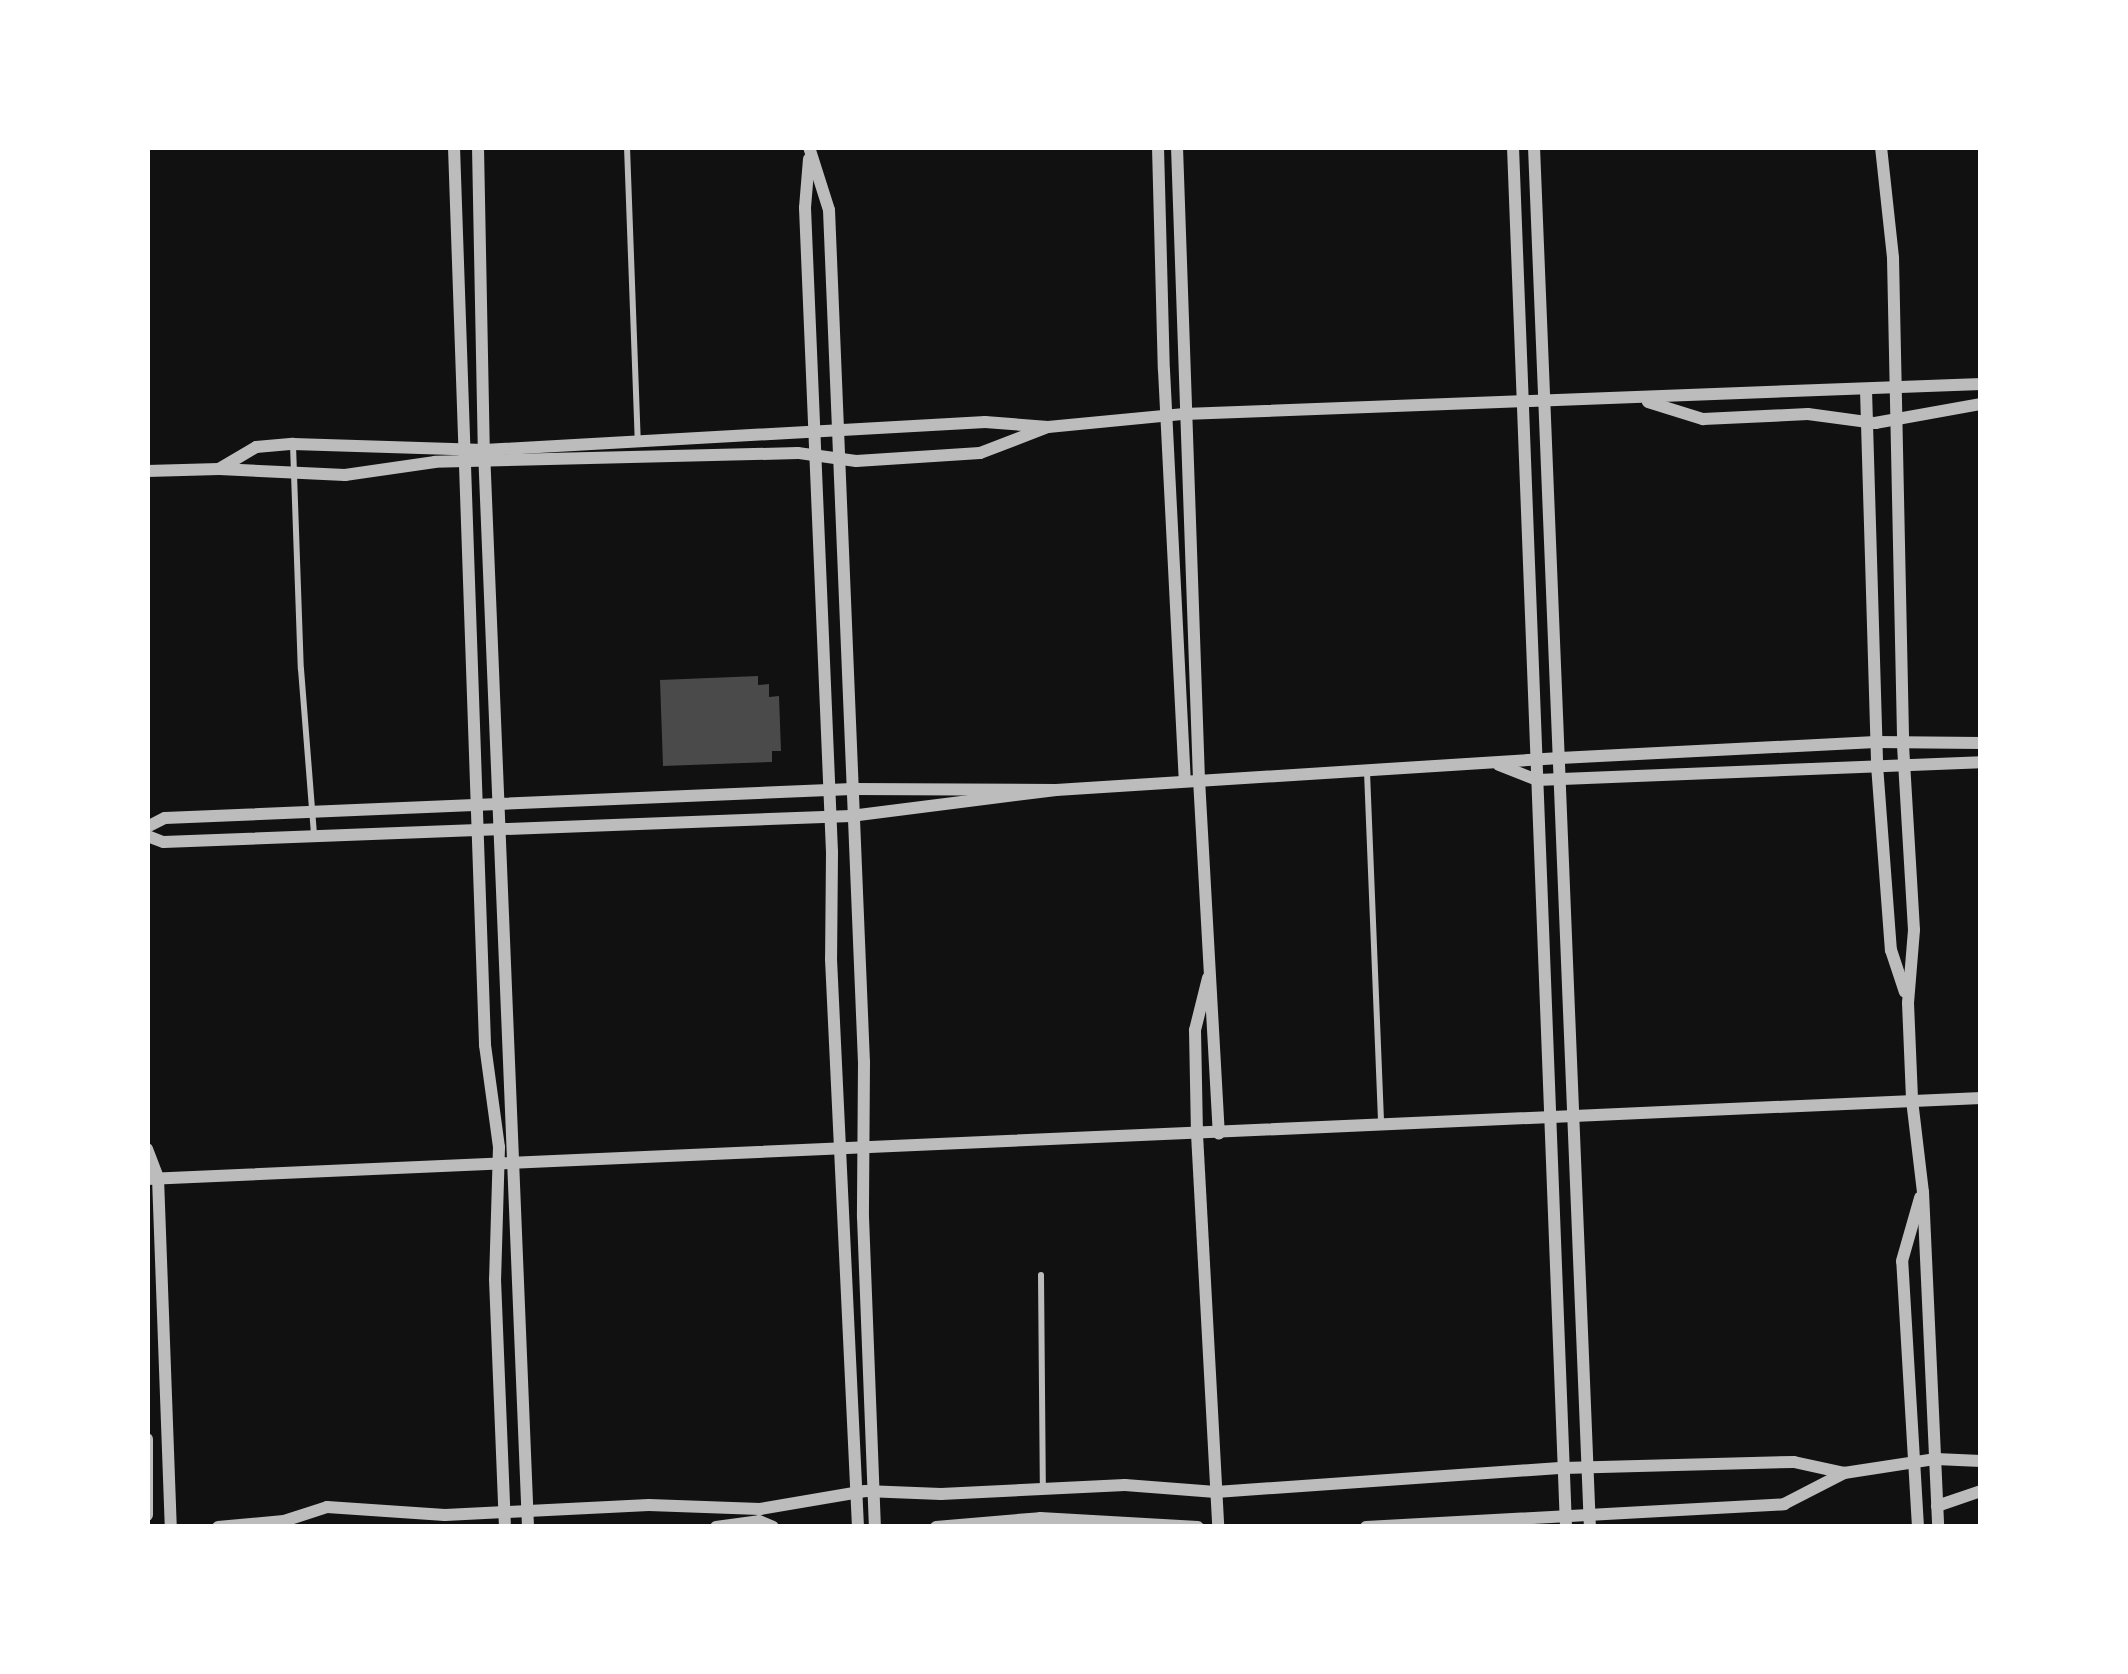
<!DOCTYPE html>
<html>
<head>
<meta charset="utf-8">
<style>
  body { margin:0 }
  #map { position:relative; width:2128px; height:1674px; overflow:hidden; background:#111; font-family:"IBM Plex Sans",sans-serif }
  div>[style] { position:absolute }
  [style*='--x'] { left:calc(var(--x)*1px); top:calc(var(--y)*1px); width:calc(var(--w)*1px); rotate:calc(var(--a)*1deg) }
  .building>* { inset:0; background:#4a4a4a }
  .service>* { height:6px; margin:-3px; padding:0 3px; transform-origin:3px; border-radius:3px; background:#bcbcbc }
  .minor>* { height:12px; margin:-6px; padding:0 6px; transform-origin:6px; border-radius:6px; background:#bcbcbc }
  span { translate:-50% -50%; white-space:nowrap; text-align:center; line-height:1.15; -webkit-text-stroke:9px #fff; paint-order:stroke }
  .frame { position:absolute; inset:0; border:150px solid #fff; pointer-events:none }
</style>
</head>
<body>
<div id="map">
  <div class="building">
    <i style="clip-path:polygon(758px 676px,758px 685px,769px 684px,769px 697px,779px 696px,781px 751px,772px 751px,772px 762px,663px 766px,660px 680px)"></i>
  </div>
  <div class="service">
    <i style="--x:627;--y:147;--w:296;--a:87.9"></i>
    <i style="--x:293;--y:445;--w:224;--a:88"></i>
    <i style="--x:301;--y:669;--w:165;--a:85.5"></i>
    <i style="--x:1367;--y:772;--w:352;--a:87.7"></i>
    <i style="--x:1041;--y:1275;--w:214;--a:89.5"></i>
  </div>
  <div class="minor">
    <i style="--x:454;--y:147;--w:899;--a:88.02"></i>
    <i style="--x:485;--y:1045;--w:103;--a:82.2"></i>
    <i style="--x:499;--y:1147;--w:132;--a:91.7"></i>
    <i style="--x:495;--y:1279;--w:248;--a:87.7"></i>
    <i style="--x:478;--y:147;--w:303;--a:88.9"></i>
    <i style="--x:484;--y:450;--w:1078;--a:87.66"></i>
    <i style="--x:809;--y:147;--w:66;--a:72.4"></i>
    <i style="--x:829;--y:210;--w:853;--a:87.65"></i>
    <i style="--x:864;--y:1062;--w:155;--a:90.4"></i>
    <i style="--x:863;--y:1217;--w:310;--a:87.8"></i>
    <i style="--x:1158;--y:147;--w:223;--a:88.5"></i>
    <i style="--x:1164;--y:370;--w:411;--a:87.1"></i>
    <i style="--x:1177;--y:147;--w:632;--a:88.01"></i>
    <i style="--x:1199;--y:779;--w:355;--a:86.8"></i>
    <i style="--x:1513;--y:147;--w:1381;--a:87.8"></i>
    <i style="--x:1534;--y:147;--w:1381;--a:87.68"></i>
    <i style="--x:1881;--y:147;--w:112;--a:83.8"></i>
    <i style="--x:1893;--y:258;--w:487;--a:88.8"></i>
    <i style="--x:1903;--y:745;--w:185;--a:86.6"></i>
    <i style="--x:1914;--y:930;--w:73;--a:94.7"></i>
    <i style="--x:1908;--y:1003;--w:97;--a:87.6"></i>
    <i style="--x:1912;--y:1100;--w:93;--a:83.2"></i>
    <i style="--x:1923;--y:1192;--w:335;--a:87.4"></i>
    <i style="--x:809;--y:159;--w:49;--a:94.7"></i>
    <i style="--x:805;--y:208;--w:645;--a:87.6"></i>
    <i style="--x:832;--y:852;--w:107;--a:90.5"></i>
    <i style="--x:831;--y:959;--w:569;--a:87.28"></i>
    <i style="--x:1866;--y:390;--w:375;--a:88.3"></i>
    <i style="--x:1877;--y:765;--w:186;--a:85.7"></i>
    <i style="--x:1891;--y:950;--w:44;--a:71.6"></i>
    <i style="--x:1648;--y:402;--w:58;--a:17.2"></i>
    <i style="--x:1703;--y:419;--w:105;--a:-2.7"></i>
    <i style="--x:1808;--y:414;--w:68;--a:7.7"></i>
    <i style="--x:1875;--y:423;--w:108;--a:-10.2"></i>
    <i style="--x:1048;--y:427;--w:73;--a:159.1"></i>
    <i style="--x:980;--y:453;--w:124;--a:176.3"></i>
    <i style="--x:856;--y:461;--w:59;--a:-172.1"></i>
    <i style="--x:798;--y:453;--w:363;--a:178.6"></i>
    <i style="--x:435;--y:462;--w:91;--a:171.8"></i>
    <i style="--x:345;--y:475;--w:126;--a:-177.3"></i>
    <i style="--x:219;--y:469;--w:43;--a:-30.7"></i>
    <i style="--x:256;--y:447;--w:37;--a:-5"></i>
    <i style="--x:293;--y:444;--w:191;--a:1.8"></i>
    <i style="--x:484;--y:450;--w:502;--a:-3.2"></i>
    <i style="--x:985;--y:422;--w:63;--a:4.5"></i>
    <i style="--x:1048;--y:427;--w:137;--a:-5.5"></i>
    <i style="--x:1184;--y:414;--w:798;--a:-2.16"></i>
    <i style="--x:147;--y:471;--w:72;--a:-1.6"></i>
    <i style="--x:1499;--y:765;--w:41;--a:21.5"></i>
    <i style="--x:1537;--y:780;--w:444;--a:-2.3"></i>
    <i style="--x:1056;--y:790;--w:505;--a:-3.63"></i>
    <i style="--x:1560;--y:758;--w:316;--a:-2.9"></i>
    <i style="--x:1876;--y:742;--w:105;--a:0.5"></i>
    <i style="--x:147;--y:827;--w:20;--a:-27"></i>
    <i style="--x:165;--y:818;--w:688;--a:-2.42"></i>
    <i style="--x:852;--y:789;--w:204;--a:0.3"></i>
    <i style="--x:1056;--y:790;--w:207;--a:172.8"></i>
    <i style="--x:851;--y:816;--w:688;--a:177.84"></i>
    <i style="--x:163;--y:842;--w:17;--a:-159"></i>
    <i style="--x:1208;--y:978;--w:54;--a:104"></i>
    <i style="--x:1195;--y:1030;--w:104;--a:88.9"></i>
    <i style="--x:1197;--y:1134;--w:394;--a:86.9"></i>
    <i style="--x:147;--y:1149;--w:31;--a:69"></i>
    <i style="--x:158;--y:1178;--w:349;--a:87.9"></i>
    <i style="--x:147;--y:1179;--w:1836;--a:-2.53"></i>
    <i style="--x:147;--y:1439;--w:76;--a:90"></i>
    <i style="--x:1937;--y:1506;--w:46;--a:-18.8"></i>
    <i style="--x:218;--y:1527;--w:66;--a:-5.2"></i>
    <i style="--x:284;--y:1521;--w:45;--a:-18"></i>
    <i style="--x:327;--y:1507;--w:118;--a:3.9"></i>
    <i style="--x:445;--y:1515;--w:204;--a:-2.8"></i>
    <i style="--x:649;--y:1505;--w:111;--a:2.1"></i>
    <i style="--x:760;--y:1509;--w:107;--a:-9.7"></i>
    <i style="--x:865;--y:1491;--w:76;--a:2.3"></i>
    <i style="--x:941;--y:1494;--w:184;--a:-2.8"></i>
    <i style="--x:1125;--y:1485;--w:91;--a:4.4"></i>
    <i style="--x:1216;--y:1492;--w:348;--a:-4"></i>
    <i style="--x:1563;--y:1468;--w:231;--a:-1.5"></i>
    <i style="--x:1794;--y:1462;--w:51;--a:12.4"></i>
    <i style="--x:1844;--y:1473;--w:93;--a:-8.7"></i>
    <i style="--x:1936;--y:1459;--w:45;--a:2.5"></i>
    <i style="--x:716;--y:1527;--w:43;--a:-7.9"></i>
    <i style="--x:759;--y:1521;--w:15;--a:23"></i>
    <i style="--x:936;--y:1527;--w:104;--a:-4.9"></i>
    <i style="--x:1040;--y:1518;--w:158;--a:3.3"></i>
    <i style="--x:1366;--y:1527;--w:419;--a:-3.1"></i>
    <i style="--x:1784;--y:1504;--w:68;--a:-27.3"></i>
    <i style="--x:1918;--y:1527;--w:266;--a:-93.4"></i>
    <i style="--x:1902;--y:1261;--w:66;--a:-74.1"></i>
  </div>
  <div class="frame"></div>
</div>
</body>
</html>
